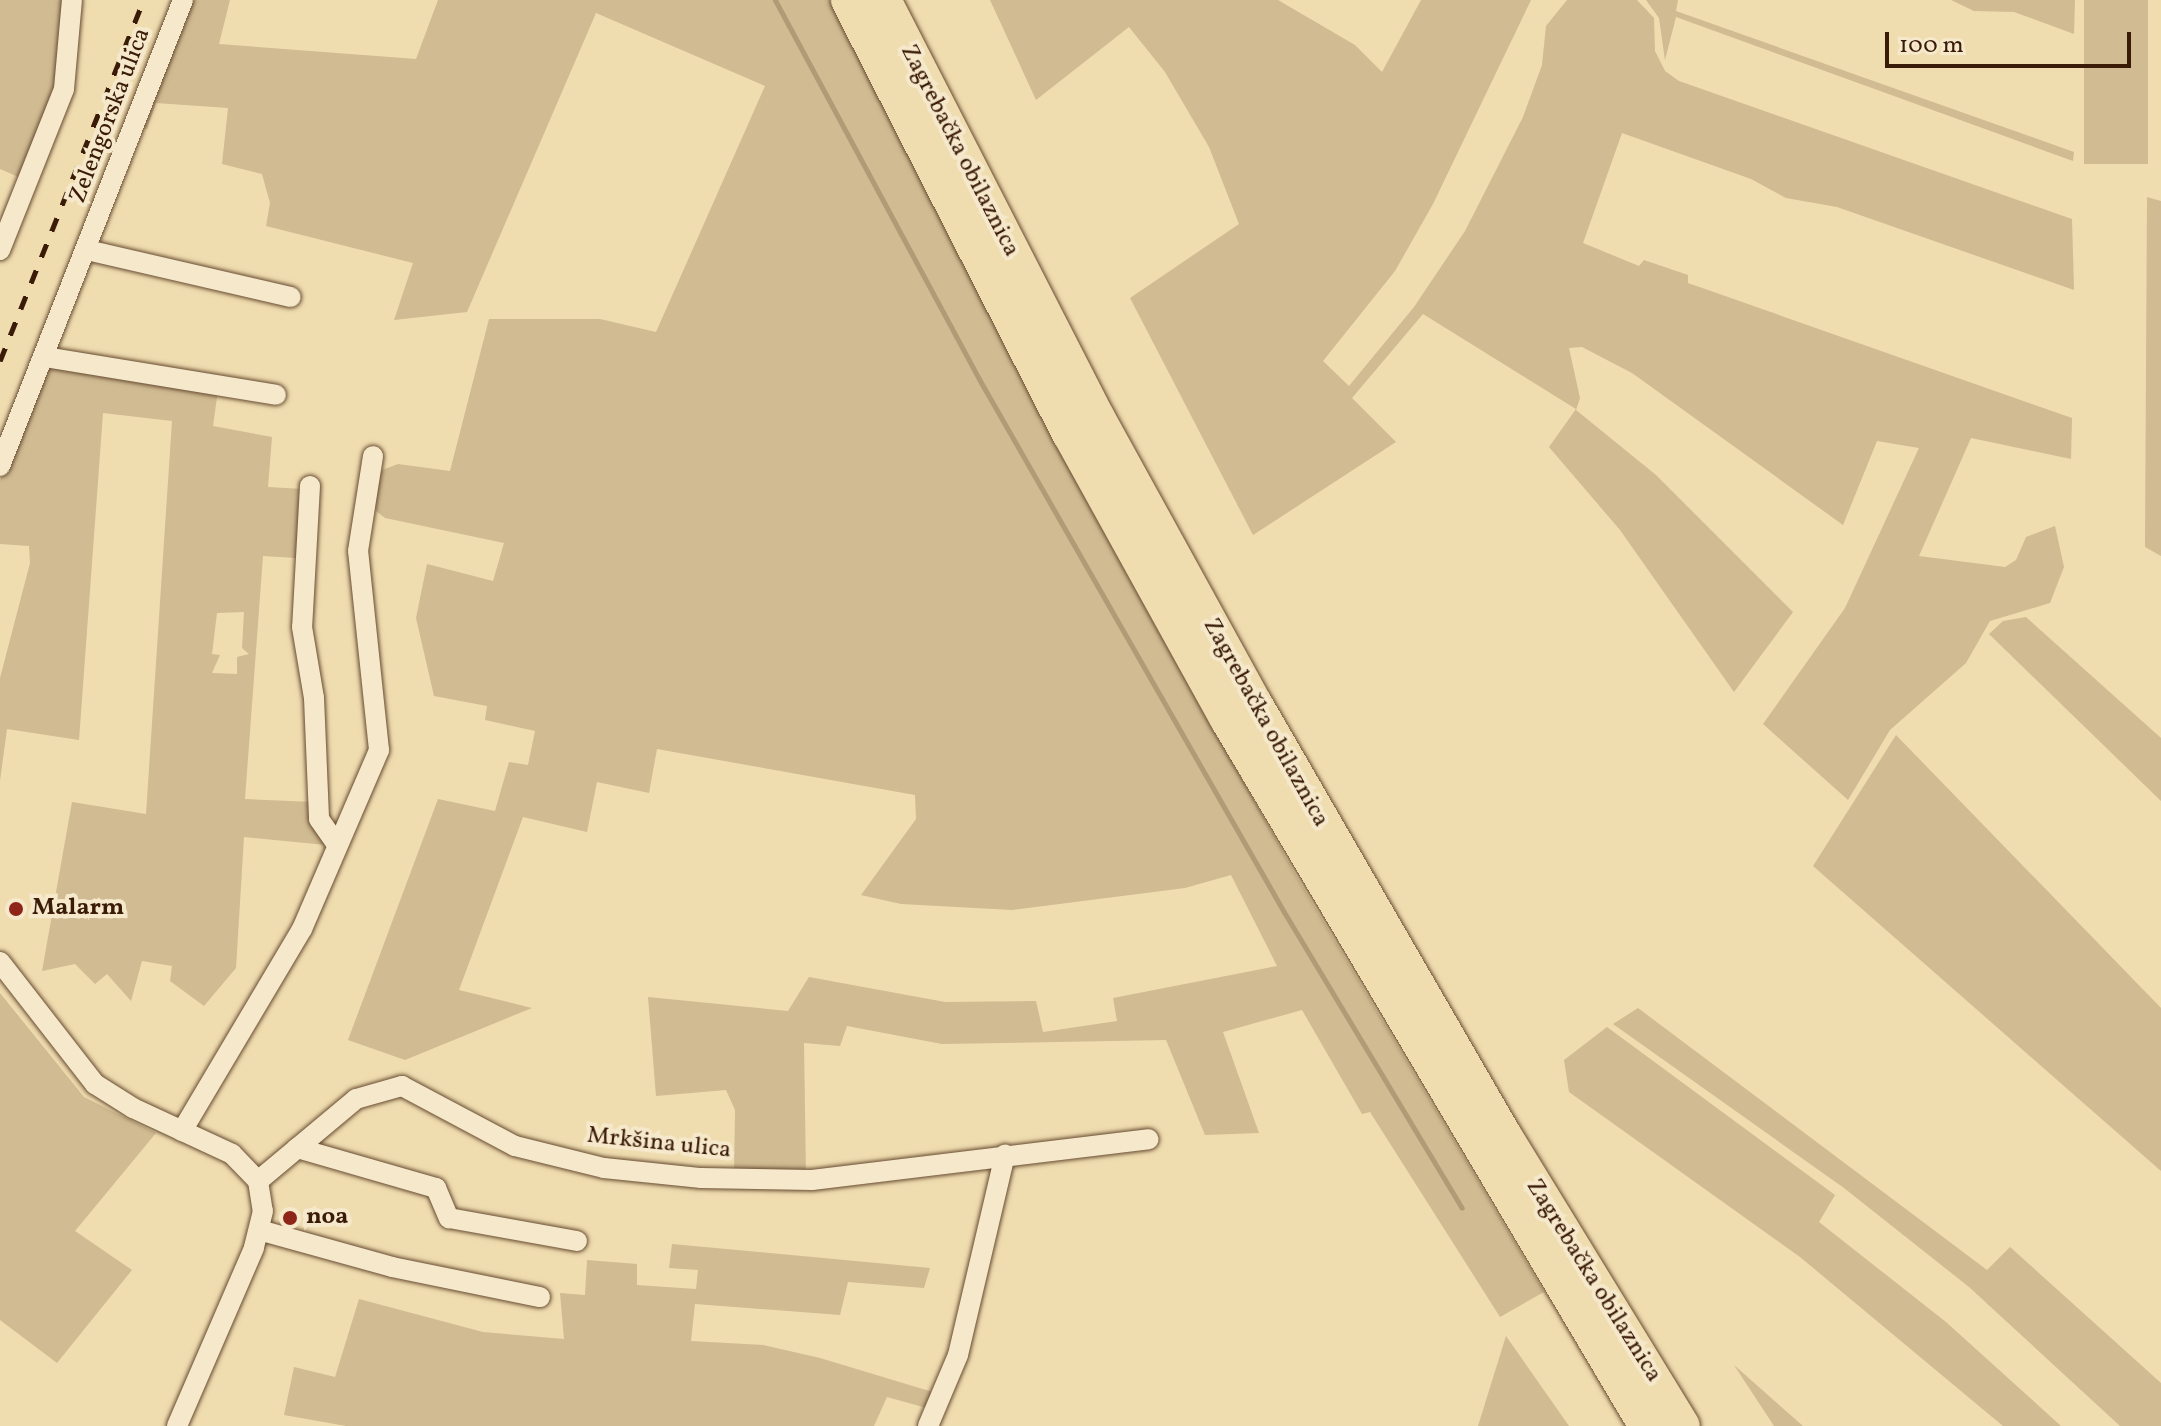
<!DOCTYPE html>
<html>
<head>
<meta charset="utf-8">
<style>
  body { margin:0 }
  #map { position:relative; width:2161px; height:1426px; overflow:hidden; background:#efdcaf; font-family:Vollkorn,serif }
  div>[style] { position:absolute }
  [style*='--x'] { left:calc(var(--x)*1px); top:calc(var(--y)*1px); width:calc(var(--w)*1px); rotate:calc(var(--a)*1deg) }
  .green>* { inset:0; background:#d0bb92; transform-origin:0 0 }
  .stream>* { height:5px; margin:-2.5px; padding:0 2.5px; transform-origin:2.5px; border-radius:2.5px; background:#b19a76 }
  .roads { filter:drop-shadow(0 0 2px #674b31) drop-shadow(0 0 2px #674b31) }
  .street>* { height:20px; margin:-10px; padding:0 10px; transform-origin:10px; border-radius:10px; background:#f5e8cb }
  .highway>* { height:36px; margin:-18px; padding:0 18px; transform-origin:18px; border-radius:18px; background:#efdcaf }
  .rail>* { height:5px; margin-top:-2.5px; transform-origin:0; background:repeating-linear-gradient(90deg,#3a1b07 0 14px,transparent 0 28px) }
  .dots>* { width:22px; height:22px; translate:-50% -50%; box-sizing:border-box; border:4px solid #f5e8cb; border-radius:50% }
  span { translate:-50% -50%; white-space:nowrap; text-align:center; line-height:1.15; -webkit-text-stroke:8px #f5e8cb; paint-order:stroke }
  .street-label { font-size:24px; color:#3a1b07 }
  .poi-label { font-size:24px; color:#3a1b07; font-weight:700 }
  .left { translate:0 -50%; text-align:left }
  .scale { position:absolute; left:1885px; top:32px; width:246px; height:36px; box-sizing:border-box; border:4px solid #3a1b07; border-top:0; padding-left:10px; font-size:24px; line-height:28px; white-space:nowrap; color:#3a1b07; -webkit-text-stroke:6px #f5e8cb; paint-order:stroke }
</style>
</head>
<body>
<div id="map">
  <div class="green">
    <i style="clip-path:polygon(0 0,67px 0,60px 80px,23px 179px,0 169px)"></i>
    <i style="clip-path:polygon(188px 0,230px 0,219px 44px,416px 59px,438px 0,831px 0,1111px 545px,1294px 872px,1544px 1292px,1500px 1317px,1370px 1112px,1362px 1114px,1302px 1010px,1223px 1032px,1259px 1133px,1205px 1135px,1166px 1040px,942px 1044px,847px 1026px,840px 1046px,804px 1043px,806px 1175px,734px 1175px,735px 1110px,726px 1090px,656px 1096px,648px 997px,788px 1011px,809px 977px,945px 1002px,1036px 1001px,1043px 1032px,1117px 1021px,1113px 998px,1277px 966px,1231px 875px,1185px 888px,1012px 910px,901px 904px,861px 895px,916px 819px,915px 795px,657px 749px,649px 793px,597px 782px,587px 832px,523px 817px,459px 990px,532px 1008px,405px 1060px,348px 1040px,438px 799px,495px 811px,509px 762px,528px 765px,535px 731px,485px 720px,487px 706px,434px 696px,416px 618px,427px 564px,493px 581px,504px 543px,385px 518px,376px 511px,373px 491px,382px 470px,398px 464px,450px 471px,489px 319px,600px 319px,656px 332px,765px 86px,596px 13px,467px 312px,394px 320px,413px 263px,266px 226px,270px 203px,262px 174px,222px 164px,228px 108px,156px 103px,147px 129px,141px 128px)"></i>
    <i style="clip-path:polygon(990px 0,1278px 0,1355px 45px,1382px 72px,1421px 0,1531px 0,1433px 204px,1395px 271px,1323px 361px,1349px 386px,1414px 307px,1465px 231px,1523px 117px,1542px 65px,1546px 26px,1567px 0,1637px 0,1654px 18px,1655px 51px,1665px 71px,1679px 81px,2072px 219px,2074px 290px,1837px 207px,1786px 198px,1751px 179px,1622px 133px,1583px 243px,1639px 266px,1644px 260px,1688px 275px,1688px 283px,2072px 418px,2071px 459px,1971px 438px,1919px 556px,2005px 567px,2016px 560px,2026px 537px,2055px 526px,2064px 567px,2050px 603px,1990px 621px,1966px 663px,1890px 730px,1848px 800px,1763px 724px,1845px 608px,1919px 448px,1877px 441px,1843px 525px,1632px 373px,1582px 347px,1569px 348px,1580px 398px,1576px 410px,1656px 475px,1793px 612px,1734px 692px,1620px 530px,1549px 447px,1576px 409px,1423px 314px,1352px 398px,1396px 442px,1253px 535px,1130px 298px,1239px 224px,1209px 147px,1165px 72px,1129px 27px,1036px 100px)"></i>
    <i style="clip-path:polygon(1646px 0,1678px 0,1676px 11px,2074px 152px,2073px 161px,1676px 17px,1665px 60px,1659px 18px)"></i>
    <i style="clip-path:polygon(1951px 0,2075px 0,2074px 34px,2014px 12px,1974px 11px)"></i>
    <i style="left:2084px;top:0;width:64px;height:164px"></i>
    <i style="clip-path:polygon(2147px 197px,2161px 201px,2161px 556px,2145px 547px)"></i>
    <i style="clip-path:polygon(evenodd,48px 367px,218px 390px,213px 426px,272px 437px,268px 487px,303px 489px,296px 558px,263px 556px,245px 799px,313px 802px,326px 845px,244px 837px,236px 968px,204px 1006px,170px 981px,172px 966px,142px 961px,131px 1001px,107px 974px,95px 984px,75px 964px,42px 971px,72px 802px,146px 814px,172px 421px,103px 413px,79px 740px,7px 729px,0 781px,0 678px,30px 563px,29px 546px,0 544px,0 480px,48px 367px,244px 612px,242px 648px,249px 654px,237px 657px,237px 674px,212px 673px,220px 655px,212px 654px,217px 613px,244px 612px)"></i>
    <i style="clip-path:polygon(2026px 617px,2161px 738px,2161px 801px,1989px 634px,2003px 621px)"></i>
    <i style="clip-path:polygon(1896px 735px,2161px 1008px,2161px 1171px,1813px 866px)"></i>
    <i style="clip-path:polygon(0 993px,84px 1097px,156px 1133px,75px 1231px,132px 1270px,57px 1363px,0 1320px)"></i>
    <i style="clip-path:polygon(1638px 1008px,1987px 1270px,2010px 1247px,2161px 1383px,2161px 1426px,2120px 1426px,1969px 1287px,1844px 1188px,1613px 1024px)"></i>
    <i style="clip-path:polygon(1607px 1027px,1835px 1195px,1819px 1222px,1946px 1322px,2061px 1426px,2003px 1426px,1800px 1257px,1569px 1092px,1564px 1060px)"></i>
    <i style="clip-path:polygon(672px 1244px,930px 1268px,924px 1288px,848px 1282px,840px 1315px,695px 1304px,691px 1341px,763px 1345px,820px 1358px,936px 1393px,930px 1409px,887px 1397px,874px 1426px,346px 1426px,284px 1415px,294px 1367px,335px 1377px,359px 1299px,483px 1332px,564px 1339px,560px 1293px,585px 1295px,587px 1260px,637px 1264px,637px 1285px,696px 1289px,698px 1270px,669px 1268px)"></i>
    <i style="clip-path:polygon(1506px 1336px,1569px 1426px,1478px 1426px)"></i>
    <i style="clip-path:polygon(1734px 1365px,1803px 1426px,1774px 1426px)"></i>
  </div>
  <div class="stream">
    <i style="--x:775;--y:0;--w:430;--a:61.7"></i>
    <i style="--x:979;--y:379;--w:614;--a:60.22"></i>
    <i style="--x:1284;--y:912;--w:345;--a:59"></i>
  </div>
  <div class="roads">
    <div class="street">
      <i style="--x:0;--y:250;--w:173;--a:-68.3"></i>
      <i style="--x:64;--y:89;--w:89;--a:-84.9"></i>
      <i style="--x:87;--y:250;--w:209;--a:13"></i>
      <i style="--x:45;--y:357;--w:234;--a:9.3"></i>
      <i style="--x:0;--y:466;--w:501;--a:-68.56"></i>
      <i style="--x:310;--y:486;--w:141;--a:93.2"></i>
      <i style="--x:302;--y:627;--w:72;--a:80.4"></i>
      <i style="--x:314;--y:698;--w:121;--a:87.6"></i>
      <i style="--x:319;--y:819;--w:29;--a:55"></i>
      <i style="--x:0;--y:962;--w:155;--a:52.1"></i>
      <i style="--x:95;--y:1084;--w:45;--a:32.3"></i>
      <i style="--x:133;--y:1108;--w:109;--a:24.9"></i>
      <i style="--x:232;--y:1154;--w:37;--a:46"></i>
      <i style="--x:258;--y:1181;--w:30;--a:81"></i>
      <i style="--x:263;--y:1211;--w:38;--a:104"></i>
      <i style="--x:254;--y:1248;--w:194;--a:113.4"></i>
      <i style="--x:182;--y:1131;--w:235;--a:-59.3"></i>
      <i style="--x:302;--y:929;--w:195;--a:-66.7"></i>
      <i style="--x:379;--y:750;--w:200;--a:-96"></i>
      <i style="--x:358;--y:551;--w:96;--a:-81"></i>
      <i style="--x:297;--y:1148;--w:145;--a:16.1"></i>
      <i style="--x:436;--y:1188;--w:33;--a:67"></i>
      <i style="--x:449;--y:1218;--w:130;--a:10.2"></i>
      <i style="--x:258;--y:1181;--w:128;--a:-39.9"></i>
      <i style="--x:356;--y:1099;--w:48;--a:-15.8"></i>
      <i style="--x:402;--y:1086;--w:128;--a:28"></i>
      <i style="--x:515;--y:1146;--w:92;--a:13.9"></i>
      <i style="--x:604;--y:1168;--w:98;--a:5.9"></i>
      <i style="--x:701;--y:1178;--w:111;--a:1"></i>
      <i style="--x:812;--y:1180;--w:339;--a:-6.9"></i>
      <i style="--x:259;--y:1230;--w:138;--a:15.5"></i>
      <i style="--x:392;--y:1267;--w:151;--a:11.5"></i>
      <i style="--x:928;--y:1426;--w:77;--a:-67.1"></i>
      <i style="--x:958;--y:1355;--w:206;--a:-76.8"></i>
    </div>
    <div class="highway">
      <i style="--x:849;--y:0;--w:486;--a:63"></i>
      <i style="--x:1070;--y:433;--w:327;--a:61.1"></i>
      <i style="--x:1228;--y:719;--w:822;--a:59.35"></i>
      <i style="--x:883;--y:0;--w:470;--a:62.9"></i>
      <i style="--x:1097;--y:418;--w:328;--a:61.2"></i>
      <i style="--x:1255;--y:705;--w:498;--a:60"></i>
      <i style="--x:1504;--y:1136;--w:340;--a:58.5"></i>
    </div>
  </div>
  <div class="rail">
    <i style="--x:0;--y:361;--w:389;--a:-68.3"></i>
  </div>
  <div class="dots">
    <i style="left:16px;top:909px;background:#8f2418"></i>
    <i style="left:290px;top:1218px;background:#8f2418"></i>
  </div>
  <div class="street-label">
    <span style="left:111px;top:116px;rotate:-69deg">Zelengorska ulica</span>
    <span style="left:959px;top:151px;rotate:63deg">Zagrebačka obilaznica</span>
    <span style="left:1265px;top:723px;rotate:61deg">Zagrebačka obilaznica</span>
    <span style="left:659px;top:1144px;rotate:6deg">Mrkšina ulica</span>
    <span style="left:1593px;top:1281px;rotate:58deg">Zagrebačka obilaznica</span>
  </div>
  <div class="poi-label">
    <span class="left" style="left:32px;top:909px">Malarm</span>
    <span class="left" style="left:306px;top:1218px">noa</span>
  </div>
  <div class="scale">100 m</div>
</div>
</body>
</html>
